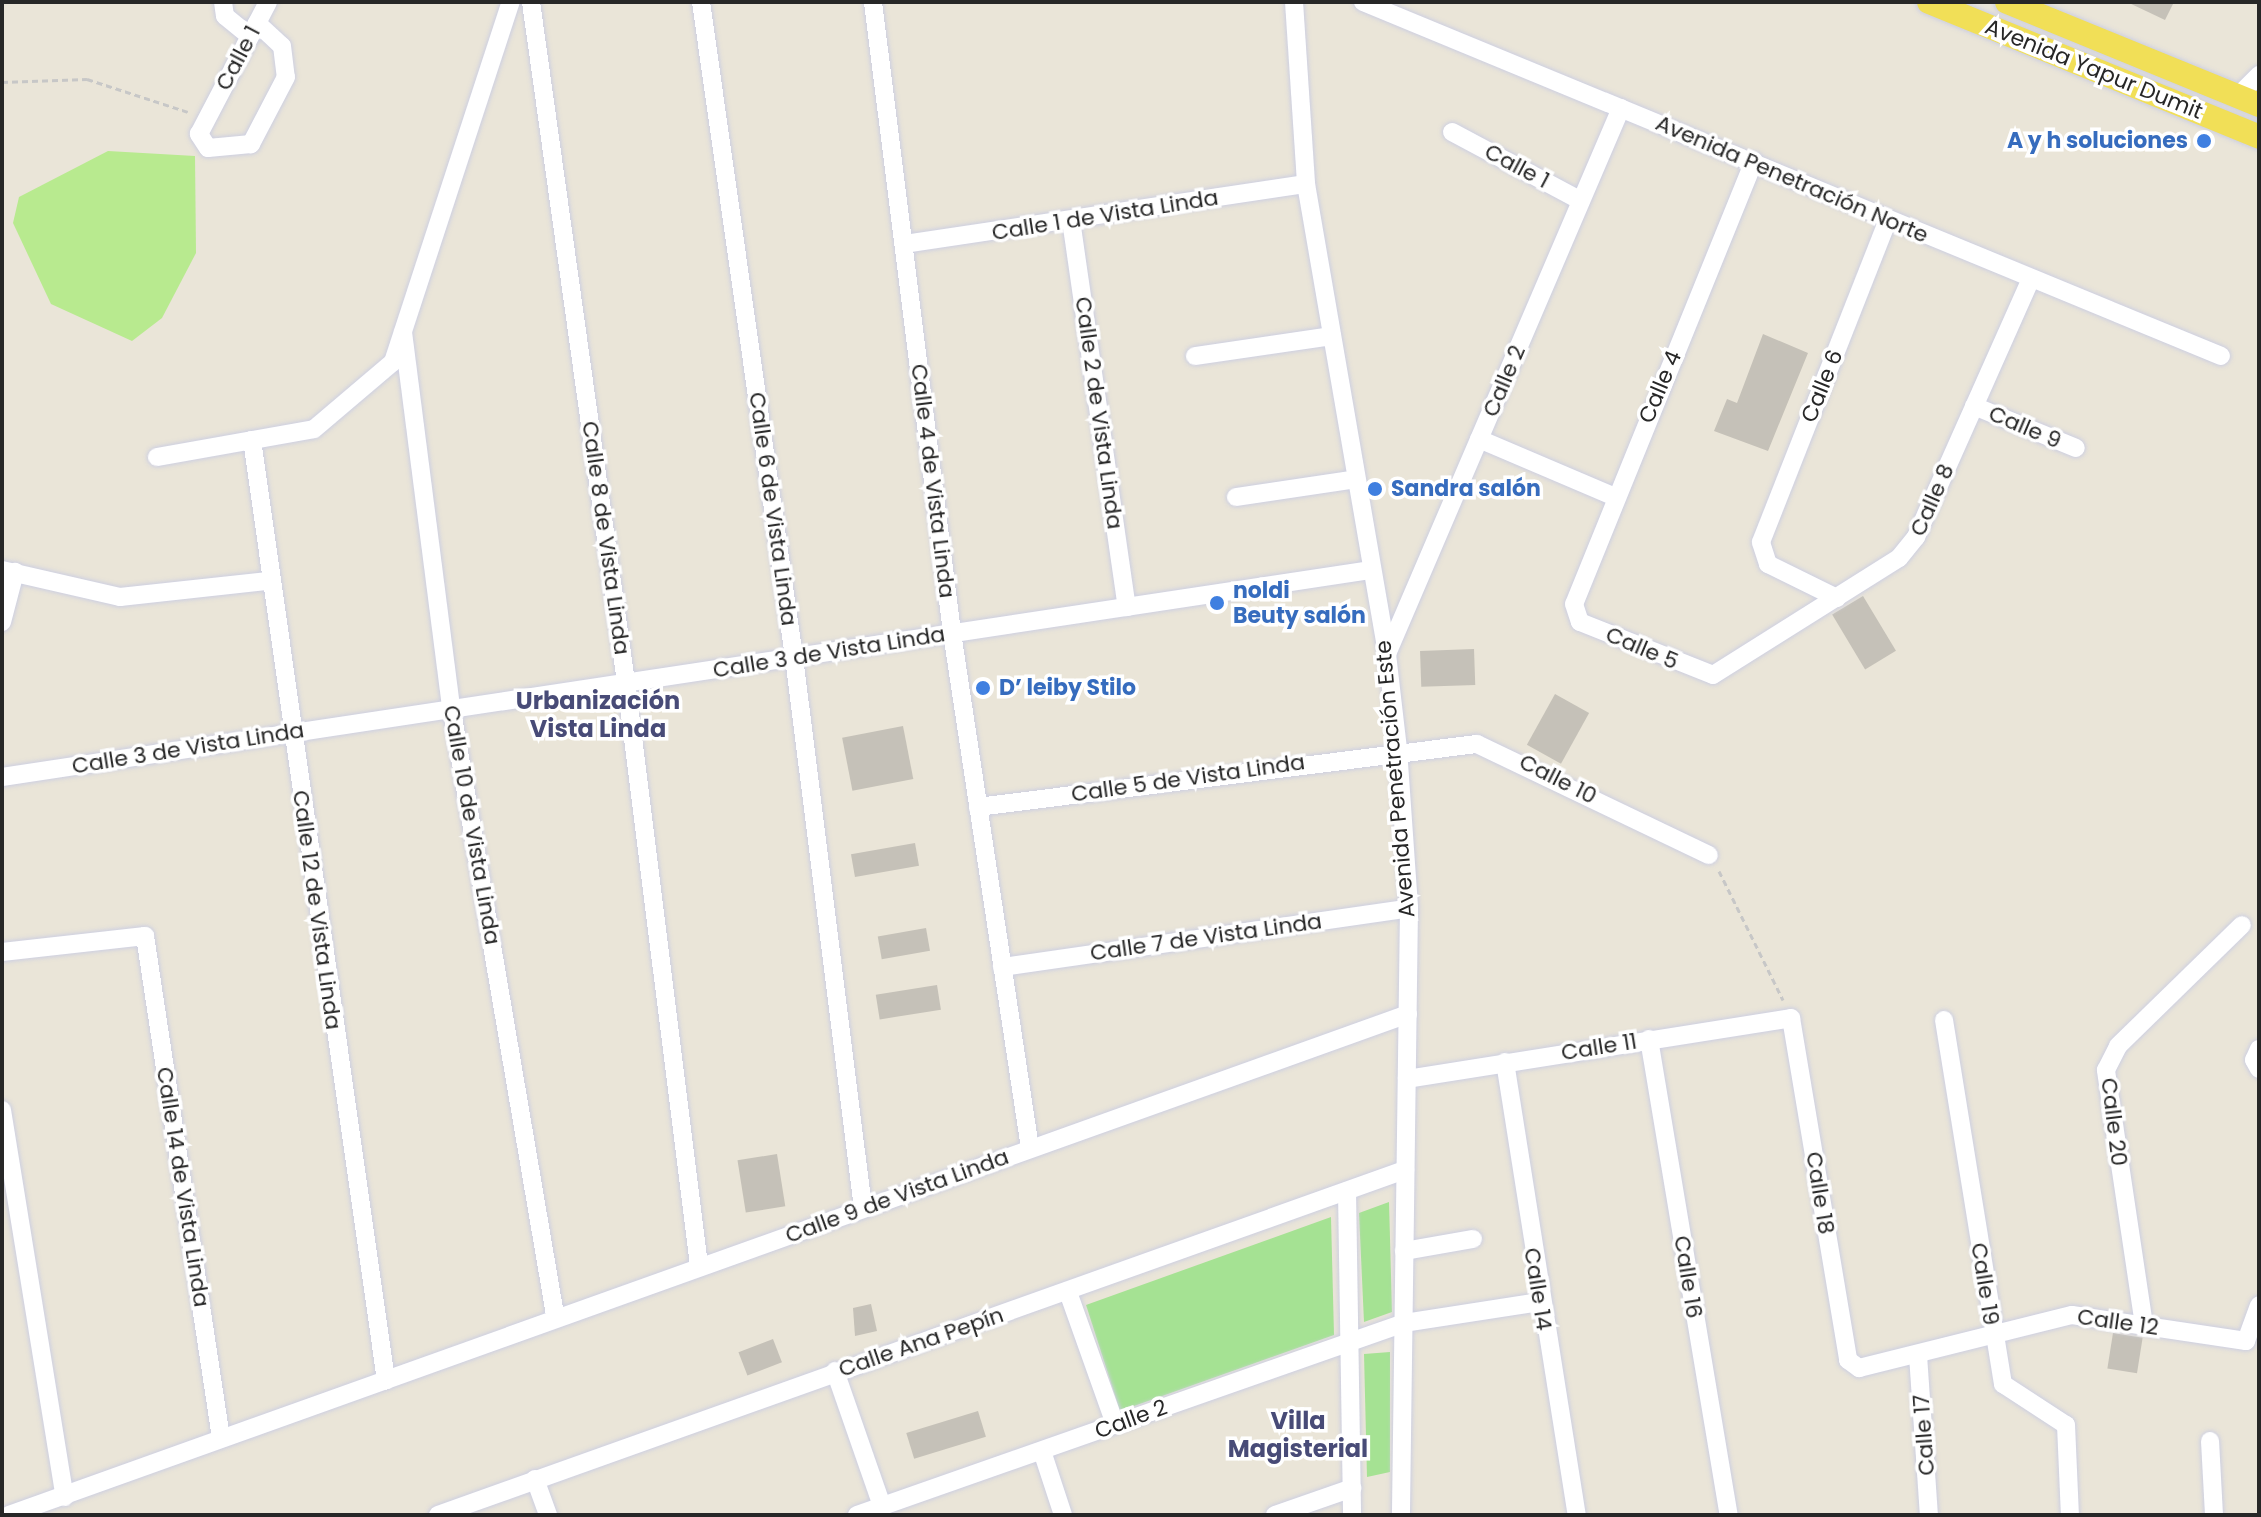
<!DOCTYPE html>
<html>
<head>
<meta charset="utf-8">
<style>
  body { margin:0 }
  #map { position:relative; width:2261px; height:1517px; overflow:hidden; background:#eae5d8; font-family:Poppins,sans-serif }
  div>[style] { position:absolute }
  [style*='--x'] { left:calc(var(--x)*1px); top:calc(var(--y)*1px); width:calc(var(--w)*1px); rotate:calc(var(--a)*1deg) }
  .green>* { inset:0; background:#a5e293 }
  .pitch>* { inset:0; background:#b8ea8f }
  .building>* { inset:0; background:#c5c1b8; transform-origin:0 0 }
  .path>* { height:3px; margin-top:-1.5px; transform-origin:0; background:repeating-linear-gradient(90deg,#c7c7c7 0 6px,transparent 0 10px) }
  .roads { filter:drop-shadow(0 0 2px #cdcfe1) drop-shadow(0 0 2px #cdcfe1) }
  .minor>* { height:18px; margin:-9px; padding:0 9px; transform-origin:9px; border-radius:9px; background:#fff }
  .major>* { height:24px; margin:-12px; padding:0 12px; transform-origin:12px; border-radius:12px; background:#f1df57 }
  .dots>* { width:22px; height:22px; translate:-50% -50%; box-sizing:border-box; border:4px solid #fff; border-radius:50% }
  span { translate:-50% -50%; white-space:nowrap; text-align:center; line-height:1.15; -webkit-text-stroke:7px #fff; paint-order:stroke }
  .street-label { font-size:22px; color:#272727 }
  .shop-label { font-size:22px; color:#366cbe; font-weight:700 }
  .right { translate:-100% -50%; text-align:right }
  .left { translate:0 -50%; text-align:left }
  .neighbourhood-label { font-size:24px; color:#484b77; font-weight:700 }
  .frame { position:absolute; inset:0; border:4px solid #272727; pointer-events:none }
</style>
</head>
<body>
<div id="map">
  <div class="green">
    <i style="clip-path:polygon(1389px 1202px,1392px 1312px,1364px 1322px,1359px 1213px)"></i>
    <i style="clip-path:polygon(1331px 1217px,1334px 1335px,1120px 1411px,1086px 1305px)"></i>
    <i style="clip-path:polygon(1390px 1352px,1390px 1472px,1367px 1477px,1364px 1354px)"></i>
  </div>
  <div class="pitch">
    <i style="clip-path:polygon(108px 151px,195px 156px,196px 253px,162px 318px,132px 341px,51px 304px,13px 223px,19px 197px)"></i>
  </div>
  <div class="building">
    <i style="clip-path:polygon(2127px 2px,2174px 2px,2165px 20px)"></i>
    <i style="clip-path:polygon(1763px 334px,1808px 353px,1768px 451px,1714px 431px,1727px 399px,1737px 403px)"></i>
    <i style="left:1863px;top:596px;width:64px;height:36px;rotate:59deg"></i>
    <i style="left:1474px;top:649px;width:36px;height:54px;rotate:88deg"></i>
    <i style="left:1555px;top:694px;width:39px;height:58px;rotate:29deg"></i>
    <i style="left:903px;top:726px;width:54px;height:62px;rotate:79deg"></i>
    <i style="left:915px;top:843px;width:23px;height:65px;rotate:80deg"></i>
    <i style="left:926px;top:928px;width:23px;height:49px;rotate:80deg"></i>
    <i style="left:937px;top:985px;width:25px;height:62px;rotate:81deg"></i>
    <i style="left:777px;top:1154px;width:53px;height:40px;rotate:81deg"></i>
    <i style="clip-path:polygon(871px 1304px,877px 1331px,855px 1336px,853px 1308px)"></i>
    <i style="left:2113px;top:1333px;width:30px;height:36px;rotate:9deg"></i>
    <i style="left:773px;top:1339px;width:25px;height:37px;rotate:69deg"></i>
    <i style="left:978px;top:1411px;width:27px;height:75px;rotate:73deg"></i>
  </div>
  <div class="path">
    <i style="--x:2;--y:82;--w:85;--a:-2"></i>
    <i style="--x:87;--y:79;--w:106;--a:18.1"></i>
    <i style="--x:1719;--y:871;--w:144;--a:63.6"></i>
  </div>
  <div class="roads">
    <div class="minor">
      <i style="--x:223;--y:2;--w:14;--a:82"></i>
      <i style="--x:225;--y:16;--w:32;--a:39"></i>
      <i style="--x:531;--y:2;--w:687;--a:82.05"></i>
      <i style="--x:626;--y:682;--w:589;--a:82.87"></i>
      <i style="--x:701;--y:2;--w:662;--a:81.92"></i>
      <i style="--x:794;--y:657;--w:555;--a:82.86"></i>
      <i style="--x:873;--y:2;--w:636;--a:82.86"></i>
      <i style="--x:952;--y:633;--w:521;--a:81.39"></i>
      <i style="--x:1294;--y:2;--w:182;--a:86.2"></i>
      <i style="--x:1306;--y:184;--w:477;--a:80.2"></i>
      <i style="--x:1387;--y:654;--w:96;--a:83.4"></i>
      <i style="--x:1398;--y:749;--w:159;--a:86"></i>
      <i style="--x:1409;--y:908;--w:607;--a:90.76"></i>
      <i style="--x:1363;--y:2;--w:928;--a:22.42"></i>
      <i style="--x:257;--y:23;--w:34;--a:43"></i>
      <i style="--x:282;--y:46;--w:31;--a:83"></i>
      <i style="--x:286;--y:77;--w:76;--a:117.6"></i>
      <i style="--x:251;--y:144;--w:43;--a:174.7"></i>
      <i style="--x:208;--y:148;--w:17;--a:-123"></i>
      <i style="--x:199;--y:134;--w:149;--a:-62.4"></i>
      <i style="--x:2238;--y:96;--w:30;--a:-45"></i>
      <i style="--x:1452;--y:132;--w:146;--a:28.1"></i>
      <i style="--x:1754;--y:161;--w:478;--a:112.1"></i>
      <i style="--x:1574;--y:604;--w:19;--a:72"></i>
      <i style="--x:1580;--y:622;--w:143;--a:21.7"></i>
      <i style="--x:1713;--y:675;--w:220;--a:-32.2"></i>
      <i style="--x:1899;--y:558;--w:27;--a:-51"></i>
      <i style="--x:1916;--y:537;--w:280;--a:-66"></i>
      <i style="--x:1071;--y:220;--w:391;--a:81.8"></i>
      <i style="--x:904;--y:244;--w:406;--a:-8.5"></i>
      <i style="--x:403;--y:332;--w:376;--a:82.7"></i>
      <i style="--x:451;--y:705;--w:619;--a:80.32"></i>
      <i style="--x:1195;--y:356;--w:138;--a:-8.3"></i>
      <i style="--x:1974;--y:406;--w:110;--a:22.4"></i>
      <i style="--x:1479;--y:439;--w:148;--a:23.1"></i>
      <i style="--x:252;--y:440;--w:950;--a:81.89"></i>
      <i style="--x:157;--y:457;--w:159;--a:-10.1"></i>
      <i style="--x:314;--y:429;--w:104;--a:-40.3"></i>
      <i style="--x:393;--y:362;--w:379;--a:-71.9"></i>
      <i style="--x:1236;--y:497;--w:121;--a:-8.5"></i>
      <i style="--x:2;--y:570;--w:121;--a:12.9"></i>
      <i style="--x:120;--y:597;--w:149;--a:-6.2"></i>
      <i style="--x:1837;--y:598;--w:77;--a:-153.8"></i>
      <i style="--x:1768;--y:564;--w:23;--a:-108"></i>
      <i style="--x:1761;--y:542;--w:347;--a:-68.5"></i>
      <i style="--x:2;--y:622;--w:52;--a:-75.4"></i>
      <i style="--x:1387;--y:654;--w:594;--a:-66.8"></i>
      <i style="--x:2;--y:777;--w:1385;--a:-8.6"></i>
      <i style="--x:978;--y:807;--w:503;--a:-7.2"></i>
      <i style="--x:1477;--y:744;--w:257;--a:25.6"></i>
      <i style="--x:2;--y:952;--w:144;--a:-6.4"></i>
      <i style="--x:145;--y:936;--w:508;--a:81.39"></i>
      <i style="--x:1002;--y:967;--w:411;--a:-8.2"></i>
      <i style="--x:1944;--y:1020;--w:369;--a:80.8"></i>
      <i style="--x:2003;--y:1384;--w:75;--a:33.1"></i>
      <i style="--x:2066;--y:1425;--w:90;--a:87.5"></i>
      <i style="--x:1649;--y:1039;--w:483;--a:80.5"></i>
      <i style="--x:2259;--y:1049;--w:12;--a:114"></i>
      <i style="--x:2254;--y:1060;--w:10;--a:61"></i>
      <i style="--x:1505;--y:1062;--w:459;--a:81"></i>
      <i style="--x:1407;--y:1079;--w:389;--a:-9"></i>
      <i style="--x:1791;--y:1018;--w:347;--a:80.5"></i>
      <i style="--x:1848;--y:1360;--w:14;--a:36"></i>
      <i style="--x:1859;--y:1368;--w:219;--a:-14"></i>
      <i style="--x:2072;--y:1315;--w:176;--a:8.5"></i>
      <i style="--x:2246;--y:1341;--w:38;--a:-70"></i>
      <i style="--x:2;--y:1110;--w:392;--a:80.8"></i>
      <i style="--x:1347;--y:1191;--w:324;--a:89.1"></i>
      <i style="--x:1404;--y:1251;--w:70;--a:-9.9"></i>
      <i style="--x:1068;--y:1292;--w:140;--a:70.4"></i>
      <i style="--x:2144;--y:1325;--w:258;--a:-98.5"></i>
      <i style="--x:2106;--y:1070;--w:27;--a:-63"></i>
      <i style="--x:2118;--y:1046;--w:173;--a:-44.3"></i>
      <i style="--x:1918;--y:1355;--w:160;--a:86.1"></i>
      <i style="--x:835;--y:1371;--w:143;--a:70.8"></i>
      <i style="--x:2210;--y:1441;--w:74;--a:86.9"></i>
      <i style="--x:1042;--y:1451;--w:67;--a:71.8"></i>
      <i style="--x:535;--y:1479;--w:38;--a:70"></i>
      <i style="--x:9;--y:1515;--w:1486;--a:-19.7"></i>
      <i style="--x:438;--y:1515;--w:1027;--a:-19.64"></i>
      <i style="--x:857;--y:1515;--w:580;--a:-19.34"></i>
      <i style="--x:1404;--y:1323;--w:138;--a:-8.8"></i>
      <i style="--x:1275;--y:1515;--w:82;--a:-19.3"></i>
    </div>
    <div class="major">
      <i style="--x:1929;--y:2;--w:357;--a:22.2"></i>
      <i style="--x:2007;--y:2;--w:272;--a:22.2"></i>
    </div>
  </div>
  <div class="dots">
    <i style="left:2204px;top:141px;background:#3f7fe0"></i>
    <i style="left:1375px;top:489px;background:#3f7fe0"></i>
    <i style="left:1217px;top:603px;background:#3f7fe0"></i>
    <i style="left:983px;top:688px;background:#3f7fe0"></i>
  </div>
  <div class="street-label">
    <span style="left:238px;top:58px;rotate:-62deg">Calle 1</span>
    <span style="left:2094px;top:69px;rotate:22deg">Avenida Yapur Dumit</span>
    <span style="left:1517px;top:166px;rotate:28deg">Calle 1</span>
    <span style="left:1792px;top:179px;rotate:23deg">Avenida Penetración Norte</span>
    <span style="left:1105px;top:215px;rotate:-9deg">Calle 1 de Vista Linda</span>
    <span style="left:1504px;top:381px;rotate:-67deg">Calle 2</span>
    <span style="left:1822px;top:386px;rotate:-68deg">Calle 6</span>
    <span style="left:1660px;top:387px;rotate:-67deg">Calle 4</span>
    <span style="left:1099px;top:413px;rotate:82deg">Calle 2 de Vista Linda</span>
    <span style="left:2025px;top:427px;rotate:23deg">Calle 9</span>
    <span style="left:933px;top:481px;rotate:83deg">Calle 4 de Vista Linda</span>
    <span style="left:1932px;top:500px;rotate:-66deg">Calle 8</span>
    <span style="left:773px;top:509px;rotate:82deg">Calle 6 de Vista Linda</span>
    <span style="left:606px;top:538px;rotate:82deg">Calle 8 de Vista Linda</span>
    <span style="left:1642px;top:648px;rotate:23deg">Calle 5</span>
    <span style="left:829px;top:652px;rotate:-9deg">Calle 3 de Vista Linda</span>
    <span style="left:188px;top:748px;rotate:-9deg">Calle 3 de Vista Linda</span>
    <span style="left:1188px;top:778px;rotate:-8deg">Calle 5 de Vista Linda</span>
    <span style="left:1395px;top:779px;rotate:-95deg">Avenida Penetración Este</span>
    <span style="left:1558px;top:779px;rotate:27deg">Calle 10</span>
    <span style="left:472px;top:825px;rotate:80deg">Calle 10 de Vista Linda</span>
    <span style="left:317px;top:910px;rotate:82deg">Calle 12 de Vista Linda</span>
    <span style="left:1206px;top:937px;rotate:-8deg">Calle 7 de Vista Linda</span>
    <span style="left:1599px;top:1047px;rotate:-9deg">Calle 11</span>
    <span style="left:2114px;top:1122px;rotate:83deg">Calle 20</span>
    <span style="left:183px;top:1187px;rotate:81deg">Calle 14 de Vista Linda</span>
    <span style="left:1820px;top:1193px;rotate:81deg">Calle 18</span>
    <span style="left:897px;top:1196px;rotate:-20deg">Calle 9 de Vista Linda</span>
    <span style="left:1688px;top:1277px;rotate:81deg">Calle 16</span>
    <span style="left:1985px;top:1284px;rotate:81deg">Calle 19</span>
    <span style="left:1538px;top:1289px;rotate:81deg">Calle 14</span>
    <span style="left:2118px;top:1322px;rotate:8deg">Calle 12</span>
    <span style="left:921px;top:1342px;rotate:-19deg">Calle Ana Pepín</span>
    <span style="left:1131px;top:1419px;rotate:-20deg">Calle 2</span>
    <span style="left:1924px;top:1435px;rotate:-94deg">Calle 17</span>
  </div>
  <div class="shop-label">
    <span class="right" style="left:2188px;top:141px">A y h soluciones</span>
    <span class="left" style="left:1391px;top:489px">Sandra salón</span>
    <span class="left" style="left:1233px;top:603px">noldi<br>Beuty salón</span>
    <span class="left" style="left:999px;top:688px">D’ leiby Stilo</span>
  </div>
  <div class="neighbourhood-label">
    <span style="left:598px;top:715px">Urbanización<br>Vista Linda</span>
    <span style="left:1298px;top:1435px">Villa<br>Magisterial</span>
  </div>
  <div class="frame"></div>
</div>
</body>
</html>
